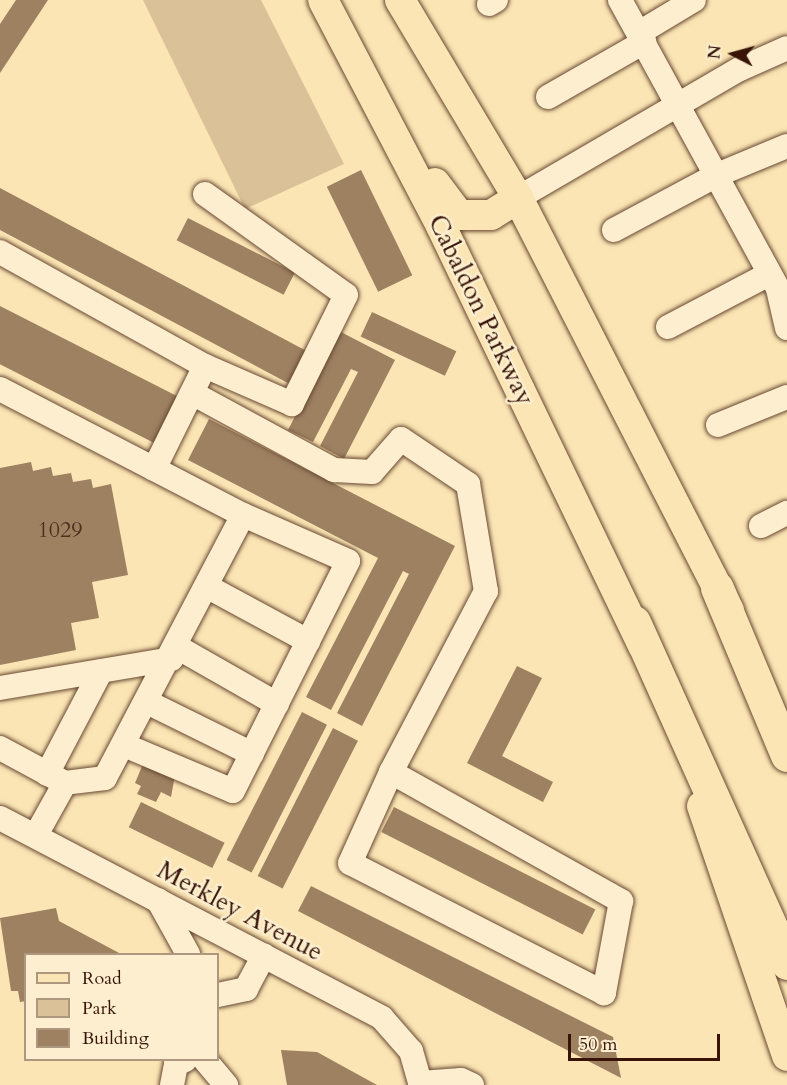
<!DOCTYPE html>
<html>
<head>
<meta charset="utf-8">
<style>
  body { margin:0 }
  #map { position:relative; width:787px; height:1085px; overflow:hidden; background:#fbe5b4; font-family:Cardo,serif }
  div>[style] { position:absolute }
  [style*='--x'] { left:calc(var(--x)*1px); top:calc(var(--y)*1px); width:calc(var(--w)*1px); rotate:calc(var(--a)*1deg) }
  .green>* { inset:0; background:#dac197 }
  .building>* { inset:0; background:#9d8161; transform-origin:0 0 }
  .roads { filter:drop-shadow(0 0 2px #684832) drop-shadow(0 0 2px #684832) }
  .minor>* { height:24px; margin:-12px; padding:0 12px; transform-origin:12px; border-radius:12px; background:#fceece }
  .major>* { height:30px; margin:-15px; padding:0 15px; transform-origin:15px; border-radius:15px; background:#fbe5b4 }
  .highway>* { height:33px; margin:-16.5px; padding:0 16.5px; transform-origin:16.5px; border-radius:16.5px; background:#fbe5b4 }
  span { translate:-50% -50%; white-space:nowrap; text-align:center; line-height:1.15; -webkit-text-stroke:5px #fceece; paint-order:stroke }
  .number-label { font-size:22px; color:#502f1e }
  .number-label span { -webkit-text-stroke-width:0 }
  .street-label { font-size:26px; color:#371407 }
  .legend { position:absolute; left:24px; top:953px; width:195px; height:108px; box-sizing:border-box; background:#fceece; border:2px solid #ad977e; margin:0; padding:8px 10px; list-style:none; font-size:18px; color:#371407 }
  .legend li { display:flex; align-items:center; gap:12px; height:30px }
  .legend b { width:30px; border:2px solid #ad977e }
  .north { position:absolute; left:703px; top:24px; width:60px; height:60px; -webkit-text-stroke:4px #fceece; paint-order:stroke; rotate:276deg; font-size:16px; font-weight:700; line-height:24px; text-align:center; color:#371407 }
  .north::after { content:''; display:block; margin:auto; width:21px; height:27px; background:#371407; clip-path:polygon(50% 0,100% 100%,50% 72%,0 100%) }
  .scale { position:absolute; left:568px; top:1034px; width:152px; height:27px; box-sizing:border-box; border:3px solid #371407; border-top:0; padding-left:8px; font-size:18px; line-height:21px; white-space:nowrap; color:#371407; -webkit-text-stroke:4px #fceece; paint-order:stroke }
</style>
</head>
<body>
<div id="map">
  <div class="green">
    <i style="clip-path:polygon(143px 0,261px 0,344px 164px,245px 209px)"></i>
  </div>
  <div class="building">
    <i style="clip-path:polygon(16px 0,48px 0,0 73px,0 24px)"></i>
    <i style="left:361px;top:170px;width:117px;height:38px;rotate:64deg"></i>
    <i style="left:0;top:188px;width:353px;height:37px;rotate:28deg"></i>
    <i style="left:188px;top:218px;width:120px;height:25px;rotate:27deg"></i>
    <i style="left:0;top:306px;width:199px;height:52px;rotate:27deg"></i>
    <i style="left:372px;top:312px;width:93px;height:27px;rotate:25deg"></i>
    <i style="clip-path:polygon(339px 331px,395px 360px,344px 459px,320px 446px,358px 372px,351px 369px,313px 442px,288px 430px)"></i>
    <i style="clip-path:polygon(209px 419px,455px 546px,362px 726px,337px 713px,409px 574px,403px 571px,331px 710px,306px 697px,378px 558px,188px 460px)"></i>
    <i style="clip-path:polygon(31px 462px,33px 471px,51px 467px,53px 476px,71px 473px,73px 482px,91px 479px,93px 488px,111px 484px,128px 575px,92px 582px,99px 618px,71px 623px,76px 650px,0 665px,0 468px)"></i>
    <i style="clip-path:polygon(517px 666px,542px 678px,502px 756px,553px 782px,543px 802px,467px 763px)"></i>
    <i style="left:302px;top:712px;width:28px;height:166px;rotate:27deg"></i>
    <i style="left:333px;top:728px;width:28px;height:166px;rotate:27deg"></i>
    <i style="clip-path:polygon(143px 764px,176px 770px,171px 797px,161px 792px,156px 802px,137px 794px,141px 786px,135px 783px)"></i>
    <i style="left:141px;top:802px;width:93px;height:28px;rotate:26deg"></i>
    <i style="left:394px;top:807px;width:226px;height:28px;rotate:27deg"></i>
    <i style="clip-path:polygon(311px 886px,613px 1037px,621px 1078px,298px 911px)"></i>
    <i style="clip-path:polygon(56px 908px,59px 921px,121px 954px,26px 954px,26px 1001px,20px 1002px,18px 991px,11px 991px,0 918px)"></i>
    <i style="clip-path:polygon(281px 1050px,317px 1052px,377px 1085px,287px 1085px)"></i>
  </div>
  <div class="roads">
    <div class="minor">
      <i style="--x:620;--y:0;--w:329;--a:61.3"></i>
      <i style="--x:778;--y:289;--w:40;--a:77"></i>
      <i style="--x:489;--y:4;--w:8;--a:-30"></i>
      <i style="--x:639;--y:33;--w:64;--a:-31"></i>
      <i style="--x:548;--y:97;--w:111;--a:-29.8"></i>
      <i style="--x:205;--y:194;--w:173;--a:35.6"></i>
      <i style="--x:346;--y:295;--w:122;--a:116.4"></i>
      <i style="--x:292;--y:404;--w:95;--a:-156.4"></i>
      <i style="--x:518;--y:198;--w:257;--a:-30.2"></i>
      <i style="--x:740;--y:69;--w:51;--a:-24.1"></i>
      <i style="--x:614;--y:230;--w:117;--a:-28.1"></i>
      <i style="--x:717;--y:175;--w:76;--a:-22.5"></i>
      <i style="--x:0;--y:252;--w:235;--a:29.1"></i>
      <i style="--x:205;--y:366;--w:115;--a:116.3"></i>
      <i style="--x:668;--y:327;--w:114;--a:-27.7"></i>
      <i style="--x:0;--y:389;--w:274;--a:27.4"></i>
      <i style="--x:243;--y:515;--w:297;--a:117.7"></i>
      <i style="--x:105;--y:778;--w:40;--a:172.9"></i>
      <i style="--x:192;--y:393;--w:162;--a:28.5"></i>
      <i style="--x:334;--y:470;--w:38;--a:3"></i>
      <i style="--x:372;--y:472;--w:44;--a:-48.7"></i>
      <i style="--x:401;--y:439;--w:81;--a:33.9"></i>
      <i style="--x:468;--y:484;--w:109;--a:80.5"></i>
      <i style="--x:486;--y:591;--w:204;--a:117.7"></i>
      <i style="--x:718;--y:425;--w:74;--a:-22.1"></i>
      <i style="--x:761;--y:526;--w:29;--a:-27"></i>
      <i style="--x:208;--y:587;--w:114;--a:28.4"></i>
      <i style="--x:177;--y:647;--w:115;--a:29.7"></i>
      <i style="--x:0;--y:688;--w:174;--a:-9.6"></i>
      <i style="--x:147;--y:702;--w:117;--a:26.3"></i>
      <i style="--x:124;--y:745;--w:118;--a:22.9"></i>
      <i style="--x:233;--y:791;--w:257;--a:-63.4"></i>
      <i style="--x:348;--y:561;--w:115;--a:-156.3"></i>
      <i style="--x:0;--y:748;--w:74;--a:28.3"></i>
      <i style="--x:65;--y:783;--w:60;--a:119.1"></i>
      <i style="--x:391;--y:772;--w:264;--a:29.3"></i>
      <i style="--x:621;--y:901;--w:94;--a:100.5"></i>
      <i style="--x:604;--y:993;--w:285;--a:-152.9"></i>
      <i style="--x:350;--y:863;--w:100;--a:-65.7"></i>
      <i style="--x:47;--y:774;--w:116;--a:-62.3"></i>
      <i style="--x:0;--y:818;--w:431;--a:27.6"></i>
      <i style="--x:382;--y:1018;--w:44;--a:48.7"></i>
      <i style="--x:411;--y:1051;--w:35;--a:74"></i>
      <i style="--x:158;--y:900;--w:62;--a:60.9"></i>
      <i style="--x:218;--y:995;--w:29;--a:-12"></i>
      <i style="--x:246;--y:989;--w:38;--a:-62"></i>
      <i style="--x:205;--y:1060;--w:33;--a:50"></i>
      <i style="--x:420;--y:1083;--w:41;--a:-4.2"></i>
      <i style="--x:461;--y:1080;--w:12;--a:24"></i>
      <i style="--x:172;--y:1085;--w:21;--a:-79"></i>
      <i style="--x:176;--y:1064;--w:10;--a:-24"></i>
    </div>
    <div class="major">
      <i style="--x:323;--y:0;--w:255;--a:62.4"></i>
      <i style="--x:441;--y:226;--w:466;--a:64.3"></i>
      <i style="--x:400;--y:0;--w:230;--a:59.2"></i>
      <i style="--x:518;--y:198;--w:463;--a:62.9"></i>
      <i style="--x:435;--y:183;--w:40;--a:53"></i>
      <i style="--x:459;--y:215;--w:32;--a:0"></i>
      <i style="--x:491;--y:215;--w:32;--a:-32"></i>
      <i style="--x:702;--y:806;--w:264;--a:71.2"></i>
    </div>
    <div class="highway">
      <i style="--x:717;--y:588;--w:181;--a:67.3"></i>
      <i style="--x:634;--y:622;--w:374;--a:65.8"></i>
    </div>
  </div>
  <div class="number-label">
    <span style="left:60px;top:531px">1029</span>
  </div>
  <div class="street-label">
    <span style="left:481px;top:310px;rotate:64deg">Cabaldon Parkway</span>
    <span style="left:240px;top:911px;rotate:28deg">Merkley Avenue</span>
  </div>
  <ul class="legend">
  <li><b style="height:8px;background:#fbe5b4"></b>Road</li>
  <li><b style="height:16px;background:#dac197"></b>Park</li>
  <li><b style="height:16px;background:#9d8161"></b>Building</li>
  </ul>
  <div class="north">N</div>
  <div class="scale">50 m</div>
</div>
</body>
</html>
